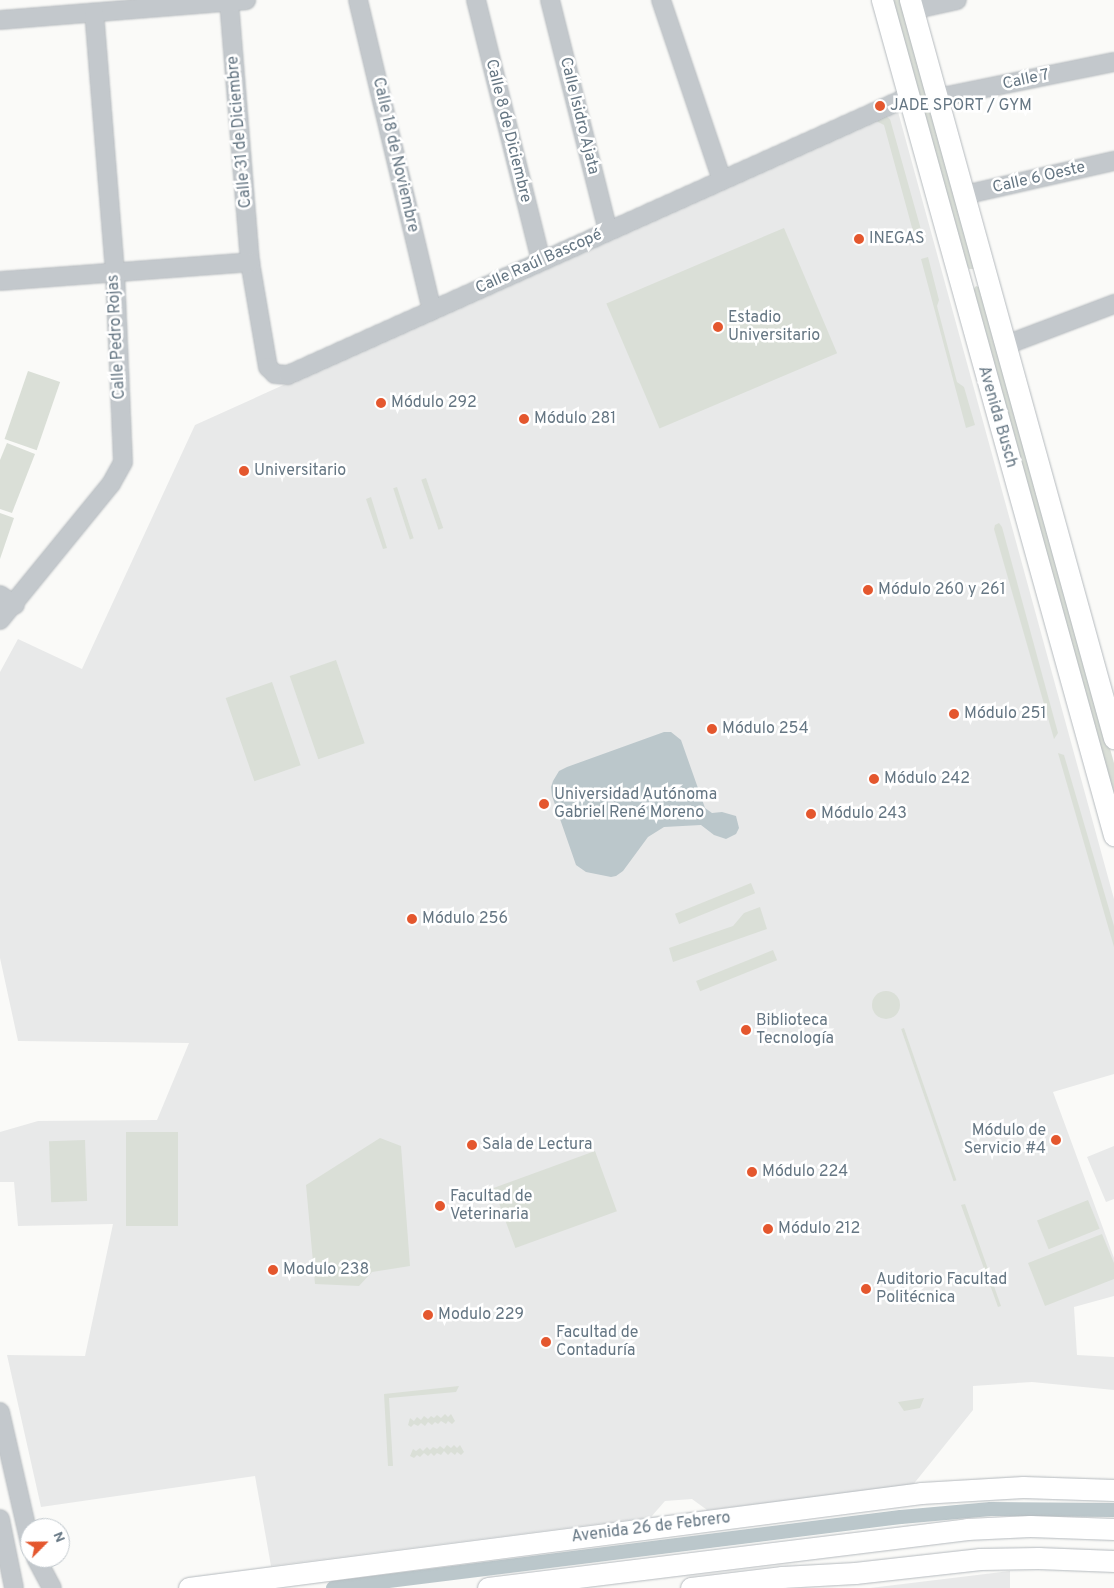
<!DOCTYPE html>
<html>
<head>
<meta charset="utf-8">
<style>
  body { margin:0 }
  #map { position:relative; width:1114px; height:1588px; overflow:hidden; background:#fafaf8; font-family:Overpass,sans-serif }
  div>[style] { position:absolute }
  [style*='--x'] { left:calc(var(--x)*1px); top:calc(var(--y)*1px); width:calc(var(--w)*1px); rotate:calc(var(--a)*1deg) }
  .built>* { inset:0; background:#e8e9e9 }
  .green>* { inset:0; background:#dadfd7; transform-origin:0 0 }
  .round { border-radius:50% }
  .water>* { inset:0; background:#bbc7cb }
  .canal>* { height:14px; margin:-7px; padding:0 7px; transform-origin:7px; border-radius:7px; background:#bbc7cb }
  .roads { filter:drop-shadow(0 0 1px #b5babe) drop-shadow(0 0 1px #b5babe) }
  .minor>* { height:18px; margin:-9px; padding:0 9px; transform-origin:9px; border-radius:9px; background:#c3c8cc }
  .major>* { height:21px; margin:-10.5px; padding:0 10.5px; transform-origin:10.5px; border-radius:10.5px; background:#fff }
  .dots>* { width:14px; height:14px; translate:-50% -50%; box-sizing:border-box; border:2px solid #fff; border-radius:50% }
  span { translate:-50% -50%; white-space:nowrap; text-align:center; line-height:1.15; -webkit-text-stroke:5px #fff; paint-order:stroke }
  .street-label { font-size:16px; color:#657683 }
  .poi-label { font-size:16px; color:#657683 }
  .left { translate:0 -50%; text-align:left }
  .right { translate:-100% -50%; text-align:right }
  .north { position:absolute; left:20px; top:1518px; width:50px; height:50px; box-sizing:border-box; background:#fff; border:1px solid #c1c8cd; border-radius:50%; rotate:67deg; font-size:14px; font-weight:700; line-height:20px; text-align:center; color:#657683 }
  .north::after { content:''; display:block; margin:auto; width:18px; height:22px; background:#e4572e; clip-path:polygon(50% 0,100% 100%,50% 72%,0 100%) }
</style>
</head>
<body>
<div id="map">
  <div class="built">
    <i style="clip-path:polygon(897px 108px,1114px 899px,1114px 1074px,1053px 1092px,1114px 1258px,1114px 1296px,1074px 1307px,1077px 1355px,1114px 1357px,1114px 1390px,1032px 1382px,973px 1386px,973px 1410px,912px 1486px,707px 1510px,692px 1499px,665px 1501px,651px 1517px,271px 1566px,255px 1476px,41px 1507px,7px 1355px,85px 1356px,113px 1224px,18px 1226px,14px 1182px,0 1182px,0 1132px,38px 1121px,157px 1120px,189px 1043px,18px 1041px,0 958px,0 672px,18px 639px,82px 669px,195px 425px)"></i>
    <i style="clip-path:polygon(1114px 1146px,1114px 1199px,1106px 1202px,1087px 1157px)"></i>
    <i style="clip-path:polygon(1010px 1571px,1010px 1588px,870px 1588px,903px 1584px)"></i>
  </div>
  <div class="green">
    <i style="clip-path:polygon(890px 0,901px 0,974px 269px,969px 269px,965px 263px)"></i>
    <i style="clip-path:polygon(886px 116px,890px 119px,925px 244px,917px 246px,884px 125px,876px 121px)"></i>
    <i style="left:784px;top:228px;width:136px;height:193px;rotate:67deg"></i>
    <i style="clip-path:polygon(928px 257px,939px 300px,937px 306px,957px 382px,964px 387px,975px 425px,966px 428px,921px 259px)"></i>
    <i style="clip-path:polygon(976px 286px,981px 288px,983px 292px,1114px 763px,1114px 802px,973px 290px)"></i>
    <i style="left:28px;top:371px;width:34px;height:72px;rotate:19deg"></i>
    <i style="clip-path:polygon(7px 443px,35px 454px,12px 513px,0 509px,0 460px)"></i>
    <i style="left:426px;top:478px;width:53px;height:5px;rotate:71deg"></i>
    <i style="left:397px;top:487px;width:54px;height:4px;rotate:72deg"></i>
    <i style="clip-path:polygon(371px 497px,387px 548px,383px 549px,366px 499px)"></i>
    <i style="clip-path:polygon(0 513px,14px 518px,0 559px)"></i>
    <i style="clip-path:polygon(999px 523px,1002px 527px,1058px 733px,1054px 739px,994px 529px,995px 525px)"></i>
    <i style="left:336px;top:660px;width:88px;height:49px;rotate:71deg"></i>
    <i style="left:272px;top:682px;width:88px;height:49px;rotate:71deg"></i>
    <i style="clip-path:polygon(1058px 753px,1064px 755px,1114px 926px,1114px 947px)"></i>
    <i style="left:751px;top:883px;width:11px;height:82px;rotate:68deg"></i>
    <i style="clip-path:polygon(760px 907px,767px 929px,673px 962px,669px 948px,733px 926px,744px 913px)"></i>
    <i style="left:773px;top:950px;width:11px;height:83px;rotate:68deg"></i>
    <i class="round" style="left:872px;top:991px;width:28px;height:28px"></i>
    <i style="left:904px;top:1028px;width:161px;height:3px;rotate:71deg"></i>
    <i style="left:126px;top:1132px;width:52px;height:94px"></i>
    <i style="clip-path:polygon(380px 1138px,401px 1146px,410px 1266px,372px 1272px,359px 1286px,315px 1284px,306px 1185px)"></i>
    <i style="left:85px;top:1140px;width:61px;height:36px;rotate:88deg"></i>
    <i style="left:595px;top:1151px;width:64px;height:108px;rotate:70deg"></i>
    <i style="left:1088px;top:1200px;width:31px;height:55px;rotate:68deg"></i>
    <i style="clip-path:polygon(965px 1204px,1001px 1306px,998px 1307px,961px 1205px)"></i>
    <i style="clip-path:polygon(1102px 1234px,1114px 1263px,1114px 1279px,1045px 1306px,1028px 1263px)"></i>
    <i style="clip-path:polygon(459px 1386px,456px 1392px,389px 1398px,393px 1466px,388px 1466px,384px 1394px)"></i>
    <i style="clip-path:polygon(924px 1398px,920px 1408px,904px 1411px,898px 1402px)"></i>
    <i style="clip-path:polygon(445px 1414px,448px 1417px,451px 1414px,455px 1421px,452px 1424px,448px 1421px,446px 1424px,441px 1421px,438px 1424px,435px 1422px,432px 1425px,428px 1422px,425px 1426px,421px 1423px,418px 1426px,414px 1424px,411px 1427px,408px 1425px,410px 1418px,414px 1421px,417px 1417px,421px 1420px,424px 1416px,428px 1419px,431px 1416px,434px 1418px,437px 1415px,441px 1418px)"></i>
    <i style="clip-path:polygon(447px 1445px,451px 1448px,454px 1445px,457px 1448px,460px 1445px,464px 1452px,461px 1455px,457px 1452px,455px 1455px,451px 1452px,448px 1455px,444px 1451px,441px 1455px,437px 1453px,434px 1456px,431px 1453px,428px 1456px,424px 1453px,420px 1457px,417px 1455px,414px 1458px,410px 1456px,413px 1449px,416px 1451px,420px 1448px,423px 1451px,427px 1447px,430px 1450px,433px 1447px,437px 1449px,440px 1446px,444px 1449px)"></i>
  </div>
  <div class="water">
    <i style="clip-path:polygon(664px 732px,671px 732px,681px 740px,705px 808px,712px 813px,722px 812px,736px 816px,739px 828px,736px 834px,726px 839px,714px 835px,701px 825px,664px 827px,648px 837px,623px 871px,616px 876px,611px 877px,586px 872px,576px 865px,552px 796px,551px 787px,553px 781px,559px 771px,567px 767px)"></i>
  </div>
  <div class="canal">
    <i style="--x:333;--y:1588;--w:572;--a:-7.13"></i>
    <i style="--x:901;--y:1517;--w:90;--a:-5.1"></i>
    <i style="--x:991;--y:1509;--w:123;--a:0.5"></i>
  </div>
  <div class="roads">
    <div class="minor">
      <i style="--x:358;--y:0;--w:319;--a:76.6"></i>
      <i style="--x:476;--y:0;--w:269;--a:76"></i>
      <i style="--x:550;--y:0;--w:238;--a:75.9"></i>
      <i style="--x:661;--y:0;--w:190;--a:71.3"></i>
      <i style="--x:229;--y:1;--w:262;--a:85.4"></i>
      <i style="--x:250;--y:262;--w:107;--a:80.3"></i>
      <i style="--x:268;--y:367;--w:10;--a:45"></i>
      <i style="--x:275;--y:374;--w:13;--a:4"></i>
      <i style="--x:288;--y:375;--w:679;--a:-24.15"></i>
      <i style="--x:912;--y:10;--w:46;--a:-12.5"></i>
      <i style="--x:0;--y:20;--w:247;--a:-4.6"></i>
      <i style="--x:937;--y:98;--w:181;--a:-11.5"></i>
      <i style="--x:964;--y:195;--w:154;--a:-12.8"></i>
      <i style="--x:0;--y:281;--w:251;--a:-4.3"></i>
      <i style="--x:1006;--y:345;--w:116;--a:-20.8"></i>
      <i style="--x:0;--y:595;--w:18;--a:34"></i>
      <i style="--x:0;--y:620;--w:176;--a:-50.8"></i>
      <i style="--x:111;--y:484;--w:25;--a:-61"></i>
      <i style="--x:123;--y:462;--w:190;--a:-92.4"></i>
      <i style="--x:115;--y:272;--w:260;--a:-94.6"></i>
      <i style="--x:0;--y:1412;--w:134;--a:77.1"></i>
      <i style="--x:0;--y:1519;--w:70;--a:78.5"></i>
      <i style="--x:36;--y:1558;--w:34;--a:62"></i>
    </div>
    <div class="major">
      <i style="--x:882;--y:0;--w:867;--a:74.47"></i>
      <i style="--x:910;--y:0;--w:766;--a:74.55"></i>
      <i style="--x:189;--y:1588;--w:738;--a:-7.39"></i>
      <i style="--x:921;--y:1493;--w:102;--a:-3.4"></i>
      <i style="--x:1023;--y:1487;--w:91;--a:1.9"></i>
      <i style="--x:488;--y:1588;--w:483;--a:-7"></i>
      <i style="--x:967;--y:1529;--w:63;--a:-2.7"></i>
      <i style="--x:1030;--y:1526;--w:84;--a:2"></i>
      <i style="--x:691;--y:1588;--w:92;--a:-6.9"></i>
      <i style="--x:782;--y:1577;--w:73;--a:-3.1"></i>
      <i style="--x:855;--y:1573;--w:126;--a:-6.4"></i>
      <i style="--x:980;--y:1559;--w:58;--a:-1"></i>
      <i style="--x:1038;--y:1558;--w:76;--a:2.3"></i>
    </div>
  </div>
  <div class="dots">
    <i style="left:880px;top:106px;background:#e4572e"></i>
    <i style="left:859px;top:239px;background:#e4572e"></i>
    <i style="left:718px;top:327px;background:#e4572e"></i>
    <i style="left:381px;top:403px;background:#e4572e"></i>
    <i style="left:524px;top:419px;background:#e4572e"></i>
    <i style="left:244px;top:471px;background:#e4572e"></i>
    <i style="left:868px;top:590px;background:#e4572e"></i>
    <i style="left:954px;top:714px;background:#e4572e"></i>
    <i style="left:712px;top:729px;background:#e4572e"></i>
    <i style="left:874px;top:779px;background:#e4572e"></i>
    <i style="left:544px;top:804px;background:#e4572e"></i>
    <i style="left:811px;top:814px;background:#e4572e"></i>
    <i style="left:412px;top:919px;background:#e4572e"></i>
    <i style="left:746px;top:1030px;background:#e4572e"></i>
    <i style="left:1056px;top:1140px;background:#e4572e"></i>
    <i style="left:472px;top:1145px;background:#e4572e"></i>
    <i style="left:752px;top:1172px;background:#e4572e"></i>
    <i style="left:440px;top:1206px;background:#e4572e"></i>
    <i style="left:768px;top:1229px;background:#e4572e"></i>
    <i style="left:273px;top:1270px;background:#e4572e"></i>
    <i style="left:866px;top:1289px;background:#e4572e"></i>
    <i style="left:428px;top:1315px;background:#e4572e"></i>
    <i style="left:546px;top:1342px;background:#e4572e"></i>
  </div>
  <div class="street-label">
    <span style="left:1026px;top:80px;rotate:-12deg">Calle 7</span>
    <span style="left:579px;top:116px;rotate:76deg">Calle Isidro Ajata</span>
    <span style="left:508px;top:131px;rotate:76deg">Calle 8 de Diciembre</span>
    <span style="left:240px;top:132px;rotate:-95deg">Calle 31 de Diciembre</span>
    <span style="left:395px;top:155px;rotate:77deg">Calle 18 de Noviembre</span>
    <span style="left:1039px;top:178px;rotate:-13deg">Calle 6 Oeste</span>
    <span style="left:539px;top:262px;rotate:-24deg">Calle Raúl Bascopé</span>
    <span style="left:117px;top:337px;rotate:-93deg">Calle Pedro Rojas</span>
    <span style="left:997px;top:417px;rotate:74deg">Avenida Busch</span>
    <span style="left:651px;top:1528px;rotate:-7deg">Avenida 26 de Febrero</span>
  </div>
  <div class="poi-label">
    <span class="left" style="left:890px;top:106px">JADE SPORT / GYM</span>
    <span class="left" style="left:869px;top:239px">INEGAS</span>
    <span class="left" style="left:728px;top:327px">Estadio<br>Universitario</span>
    <span class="left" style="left:391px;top:403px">Módulo 292</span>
    <span class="left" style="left:534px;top:419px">Módulo 281</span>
    <span class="left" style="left:254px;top:471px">Universitario</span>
    <span class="left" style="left:878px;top:590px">Módulo 260 y 261</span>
    <span class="left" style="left:964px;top:714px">Módulo 251</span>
    <span class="left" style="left:722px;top:729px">Módulo 254</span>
    <span class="left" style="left:884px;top:779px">Módulo 242</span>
    <span class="left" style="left:554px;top:804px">Universidad Autónoma<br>Gabriel René Moreno</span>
    <span class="left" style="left:821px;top:814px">Módulo 243</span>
    <span class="left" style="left:422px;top:919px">Módulo 256</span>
    <span class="left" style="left:756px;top:1030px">Biblioteca<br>Tecnología</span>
    <span class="right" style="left:1046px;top:1140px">Módulo de<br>Servicio #4</span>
    <span class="left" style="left:482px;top:1145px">Sala de Lectura</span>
    <span class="left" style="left:762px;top:1172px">Módulo 224</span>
    <span class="left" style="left:450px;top:1206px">Facultad de<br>Veterinaria</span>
    <span class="left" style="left:778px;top:1229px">Módulo 212</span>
    <span class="left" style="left:283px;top:1270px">Modulo 238</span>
    <span class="left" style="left:876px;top:1289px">Auditorio Facultad<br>Politécnica</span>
    <span class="left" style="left:438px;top:1315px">Modulo 229</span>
    <span class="left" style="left:556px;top:1342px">Facultad de<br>Contaduría</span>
  </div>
  <div class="north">N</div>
</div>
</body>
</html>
